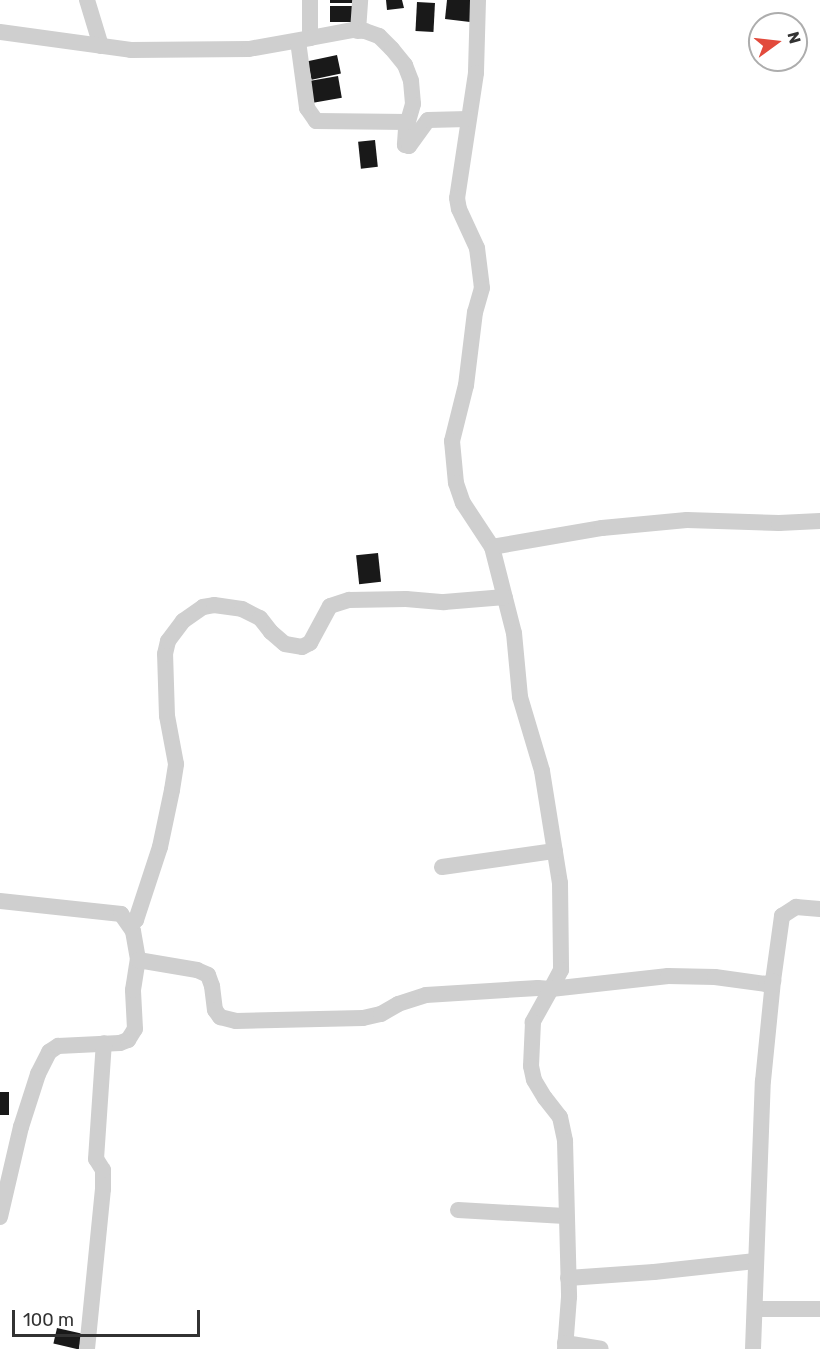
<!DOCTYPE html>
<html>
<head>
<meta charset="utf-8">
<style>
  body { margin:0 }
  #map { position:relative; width:820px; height:1349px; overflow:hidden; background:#fff; font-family:Rubik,sans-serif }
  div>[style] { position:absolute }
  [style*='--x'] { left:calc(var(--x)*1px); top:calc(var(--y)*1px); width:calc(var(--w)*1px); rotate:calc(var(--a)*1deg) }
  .building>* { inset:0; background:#191919; transform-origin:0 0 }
  .minor>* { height:16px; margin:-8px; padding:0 8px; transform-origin:8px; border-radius:8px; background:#cfcfcf }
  span { translate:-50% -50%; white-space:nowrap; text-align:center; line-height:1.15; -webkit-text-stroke:6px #fff; paint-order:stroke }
  .north { position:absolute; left:748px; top:12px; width:60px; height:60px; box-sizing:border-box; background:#fff; border:2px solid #adadad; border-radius:50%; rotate:75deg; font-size:16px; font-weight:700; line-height:24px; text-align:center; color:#323232 }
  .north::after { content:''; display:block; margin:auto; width:21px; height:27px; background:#e24a3c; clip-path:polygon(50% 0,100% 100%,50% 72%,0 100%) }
  .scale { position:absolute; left:12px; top:1310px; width:188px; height:27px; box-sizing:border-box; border:3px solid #323232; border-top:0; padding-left:8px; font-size:18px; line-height:21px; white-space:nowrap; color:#323232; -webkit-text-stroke:4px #fff; paint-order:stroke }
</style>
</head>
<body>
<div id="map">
  <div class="building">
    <i style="left:330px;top:0;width:26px;height:3px"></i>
    <i style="clip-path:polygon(386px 0,402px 0,404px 8px,387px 10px)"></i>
    <i style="clip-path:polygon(447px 0,473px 0,470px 22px,445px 19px)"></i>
    <i style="left:417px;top:2px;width:18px;height:29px;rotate:3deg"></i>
    <i style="left:354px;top:6px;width:16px;height:24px;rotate:90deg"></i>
    <i style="left:337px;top:55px;width:19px;height:30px;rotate:78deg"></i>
    <i style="left:338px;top:76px;width:22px;height:29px;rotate:80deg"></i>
    <i style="left:375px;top:140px;width:27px;height:17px;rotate:84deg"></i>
    <i style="left:378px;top:553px;width:29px;height:22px;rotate:84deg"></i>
    <i style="left:0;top:1092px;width:9px;height:23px"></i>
    <i style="left:57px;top:1328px;width:26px;height:16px;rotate:13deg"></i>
  </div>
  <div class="minor">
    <i style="--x:87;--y:0;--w:48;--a:73.1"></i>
    <i style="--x:478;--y:0;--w:73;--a:91.6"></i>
    <i style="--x:476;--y:73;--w:126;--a:98.6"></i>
    <i style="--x:457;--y:198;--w:11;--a:80"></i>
    <i style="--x:459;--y:209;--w:43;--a:65.2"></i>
    <i style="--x:477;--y:248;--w:40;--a:82.9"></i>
    <i style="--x:482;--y:288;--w:25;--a:106"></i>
    <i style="--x:475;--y:312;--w:74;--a:97"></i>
    <i style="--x:466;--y:385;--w:58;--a:104"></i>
    <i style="--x:452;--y:441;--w:42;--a:84.6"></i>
    <i style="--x:456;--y:483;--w:21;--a:71"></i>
    <i style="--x:463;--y:503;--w:53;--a:56.6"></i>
    <i style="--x:492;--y:547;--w:89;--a:75.7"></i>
    <i style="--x:514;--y:633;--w:64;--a:84.6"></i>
    <i style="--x:520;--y:697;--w:77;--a:73.4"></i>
    <i style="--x:542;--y:771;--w:113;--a:80.9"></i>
    <i style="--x:560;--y:883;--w:87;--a:89.3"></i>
    <i style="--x:561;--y:970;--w:21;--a:118"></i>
    <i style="--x:551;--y:989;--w:118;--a:-6.3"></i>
    <i style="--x:668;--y:976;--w:47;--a:1.2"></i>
    <i style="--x:715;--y:977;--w:51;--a:7.8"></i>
    <i style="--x:766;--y:984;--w:8;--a:-23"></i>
    <i style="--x:773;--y:981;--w:66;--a:-82.1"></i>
    <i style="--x:782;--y:916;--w:17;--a:-33"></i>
    <i style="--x:796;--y:907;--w:24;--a:5"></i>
    <i style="--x:358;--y:31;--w:31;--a:-86"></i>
    <i style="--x:0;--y:32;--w:132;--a:7.8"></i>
    <i style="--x:131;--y:50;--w:118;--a:-0.5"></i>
    <i style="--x:249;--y:49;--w:62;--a:-10.2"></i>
    <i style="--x:310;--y:38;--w:38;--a:-90"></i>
    <i style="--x:310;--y:38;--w:44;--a:-10.5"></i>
    <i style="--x:353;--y:30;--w:12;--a:5"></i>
    <i style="--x:365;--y:31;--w:15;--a:20"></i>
    <i style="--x:379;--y:36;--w:18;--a:45"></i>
    <i style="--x:392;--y:49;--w:21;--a:51"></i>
    <i style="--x:405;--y:65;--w:17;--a:69"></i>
    <i style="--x:411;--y:81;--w:23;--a:85"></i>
    <i style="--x:413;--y:104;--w:26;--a:106"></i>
    <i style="--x:406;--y:129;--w:16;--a:94"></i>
    <i style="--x:405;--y:145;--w:4;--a:14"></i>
    <i style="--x:409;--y:146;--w:32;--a:-54"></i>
    <i style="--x:428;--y:120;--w:40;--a:-1.4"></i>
    <i style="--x:298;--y:41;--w:68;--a:82.3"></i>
    <i style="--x:307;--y:108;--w:16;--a:55"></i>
    <i style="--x:316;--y:121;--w:92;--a:0.6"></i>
    <i style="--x:492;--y:547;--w:112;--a:-9.8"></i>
    <i style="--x:602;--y:528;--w:85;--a:-5.4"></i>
    <i style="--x:687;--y:520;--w:92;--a:1.9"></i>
    <i style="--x:779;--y:523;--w:41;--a:-2.8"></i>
    <i style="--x:442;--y:867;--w:114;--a:-8.1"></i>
    <i style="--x:0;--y:901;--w:122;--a:6.1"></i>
    <i style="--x:121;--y:914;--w:21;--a:55"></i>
    <i style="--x:133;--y:931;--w:29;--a:80"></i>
    <i style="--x:130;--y:925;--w:8;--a:-40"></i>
    <i style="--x:136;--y:920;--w:77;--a:-71.8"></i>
    <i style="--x:160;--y:847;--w:58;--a:-78.1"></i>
    <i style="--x:172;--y:790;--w:26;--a:-81"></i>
    <i style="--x:176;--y:764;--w:49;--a:-100.6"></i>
    <i style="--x:167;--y:716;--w:62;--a:-91.8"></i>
    <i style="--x:165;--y:654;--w:13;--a:-77"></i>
    <i style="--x:168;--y:641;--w:25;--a:-53"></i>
    <i style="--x:183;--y:621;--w:24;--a:-35"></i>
    <i style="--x:203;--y:607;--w:11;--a:-10"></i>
    <i style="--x:214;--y:605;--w:28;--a:8"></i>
    <i style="--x:242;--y:609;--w:20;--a:27"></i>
    <i style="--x:260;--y:618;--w:18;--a:52"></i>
    <i style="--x:271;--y:632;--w:18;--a:41"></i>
    <i style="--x:285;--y:644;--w:17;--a:10"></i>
    <i style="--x:302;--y:647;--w:9;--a:-27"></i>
    <i style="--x:310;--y:643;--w:42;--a:-61.6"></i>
    <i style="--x:330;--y:606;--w:20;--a:-18"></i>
    <i style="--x:349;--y:600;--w:57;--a:-1"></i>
    <i style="--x:406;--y:599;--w:38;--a:5"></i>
    <i style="--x:444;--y:602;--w:61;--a:-4.7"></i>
    <i style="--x:458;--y:1210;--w:107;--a:3.2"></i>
    <i style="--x:0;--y:1217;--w:92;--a:-76.9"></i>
    <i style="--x:21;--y:1127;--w:56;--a:-72.2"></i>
    <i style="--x:38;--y:1074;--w:25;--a:-63"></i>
    <i style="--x:49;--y:1052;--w:11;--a:-34"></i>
    <i style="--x:58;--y:1046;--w:62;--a:-2.8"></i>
    <i style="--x:120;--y:1043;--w:9;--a:-21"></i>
    <i style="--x:128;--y:1040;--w:13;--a:-58"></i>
    <i style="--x:135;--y:1029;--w:39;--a:-93"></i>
    <i style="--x:133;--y:990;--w:30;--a:-81"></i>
    <i style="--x:138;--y:960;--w:60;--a:9.6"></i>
    <i style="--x:197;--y:970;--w:12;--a:24"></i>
    <i style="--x:208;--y:975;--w:12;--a:70"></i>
    <i style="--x:212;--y:986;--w:24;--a:83"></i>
    <i style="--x:215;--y:1010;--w:9;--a:54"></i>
    <i style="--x:220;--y:1017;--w:16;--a:14"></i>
    <i style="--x:236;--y:1021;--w:127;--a:-1.4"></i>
    <i style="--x:363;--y:1018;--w:18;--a:-13"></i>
    <i style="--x:381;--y:1014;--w:20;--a:-30"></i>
    <i style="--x:398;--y:1004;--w:29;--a:-18"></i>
    <i style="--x:426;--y:995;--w:112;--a:-3.6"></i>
    <i style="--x:538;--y:988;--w:13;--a:4"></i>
    <i style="--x:551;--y:989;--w:38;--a:119"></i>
    <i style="--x:533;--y:1022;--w:44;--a:92.6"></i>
    <i style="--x:531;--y:1066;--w:14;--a:78"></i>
    <i style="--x:534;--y:1080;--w:21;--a:59"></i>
    <i style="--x:545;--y:1098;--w:24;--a:52"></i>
    <i style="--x:560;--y:1117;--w:25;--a:78"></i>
    <i style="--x:565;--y:1141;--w:156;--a:88.5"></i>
    <i style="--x:569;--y:1297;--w:52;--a:94.4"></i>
    <i style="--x:568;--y:1278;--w:86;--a:-4"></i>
    <i style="--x:654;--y:1272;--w:102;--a:-6.2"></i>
    <i style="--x:757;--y:1309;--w:63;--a:0"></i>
    <i style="--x:565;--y:1343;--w:36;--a:9"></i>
    <i style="--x:87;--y:1349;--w:161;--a:-84.3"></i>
    <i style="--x:103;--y:1189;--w:19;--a:-90"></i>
    <i style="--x:103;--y:1170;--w:13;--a:-122"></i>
    <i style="--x:96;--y:1159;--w:116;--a:-86.1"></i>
    <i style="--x:753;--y:1349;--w:268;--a:-87.9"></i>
    <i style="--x:763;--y:1081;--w:100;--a:-84.3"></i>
  </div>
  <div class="north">N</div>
  <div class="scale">100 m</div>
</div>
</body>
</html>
